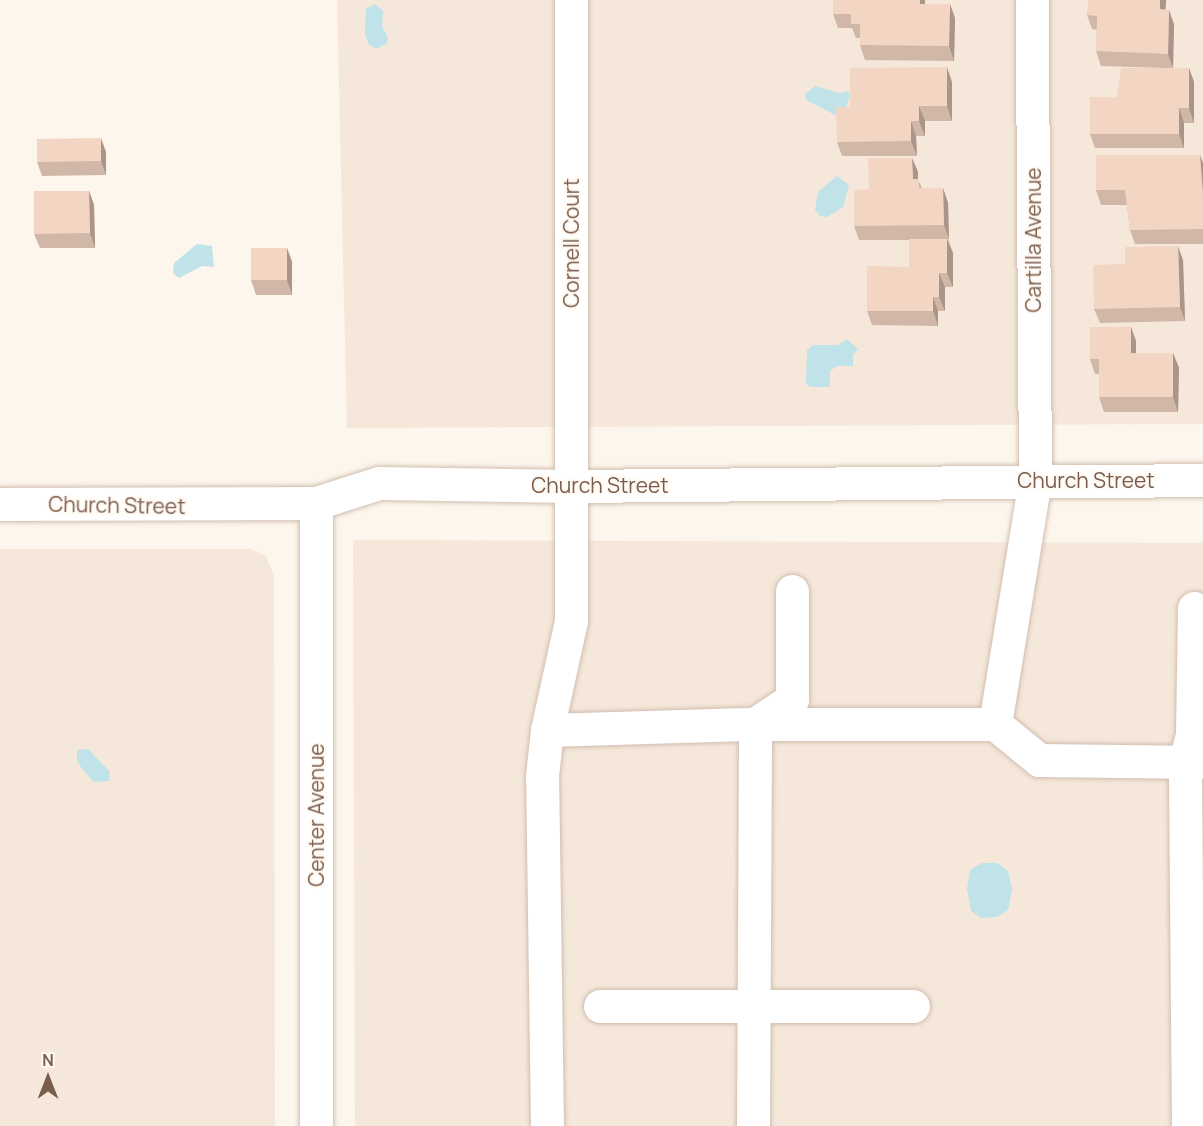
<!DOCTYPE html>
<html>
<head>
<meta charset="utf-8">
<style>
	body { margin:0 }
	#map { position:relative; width:1203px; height:1126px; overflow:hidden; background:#fdf6ec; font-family:Manrope,sans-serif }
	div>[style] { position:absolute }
	.residential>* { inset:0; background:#f5e8da }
	.water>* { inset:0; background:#bfe3e8 }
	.roads { filter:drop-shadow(0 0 2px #d1beb0) drop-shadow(0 0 2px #d1beb0) }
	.minor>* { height:33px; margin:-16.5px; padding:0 16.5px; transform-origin:16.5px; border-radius:16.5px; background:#fff }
	.wall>* { inset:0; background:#d1b7a8 }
	.shaded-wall>* { inset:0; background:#aa9588 }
	.building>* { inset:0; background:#f3d5c3 }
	span { translate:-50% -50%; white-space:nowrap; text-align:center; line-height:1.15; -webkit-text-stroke:4.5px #fffaf3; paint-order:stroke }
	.street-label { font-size:21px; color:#7a5c4d }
	.north { position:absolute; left:18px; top:1048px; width:60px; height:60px; -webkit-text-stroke:4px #fffaf3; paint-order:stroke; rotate:0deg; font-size:16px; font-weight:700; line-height:24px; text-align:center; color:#7a5c4d }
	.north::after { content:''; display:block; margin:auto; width:21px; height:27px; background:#7a5c4d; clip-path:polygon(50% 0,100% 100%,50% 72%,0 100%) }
</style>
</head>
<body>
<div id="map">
	<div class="residential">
		<i style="clip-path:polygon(337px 0,1203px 0,1203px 424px,347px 428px)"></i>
		<i style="clip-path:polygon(353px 540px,1203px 543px,1203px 1126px,355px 1126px)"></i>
		<i style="clip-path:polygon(0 549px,251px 549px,266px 556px,274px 576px,275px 1126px,0 1126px)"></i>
	</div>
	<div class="water">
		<i style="clip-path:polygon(375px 4px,383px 11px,382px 26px,388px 37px,387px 43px,377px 49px,369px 45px,365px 34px,366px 9px)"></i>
		<i style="clip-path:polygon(815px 86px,840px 93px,848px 91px,850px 96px,844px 113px,835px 115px,806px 100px,805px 94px)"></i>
		<i style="clip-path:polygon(837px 176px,849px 185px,843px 207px,827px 217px,820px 216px,815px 210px,818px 192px)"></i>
		<i style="clip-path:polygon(197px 244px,212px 246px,214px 267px,202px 266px,179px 278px,173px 273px,174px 263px)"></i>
		<i style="clip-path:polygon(847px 339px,858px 349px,853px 355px,853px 366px,837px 366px,830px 371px,830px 387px,810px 387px,806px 383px,807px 350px,813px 345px,838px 345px)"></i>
		<i style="clip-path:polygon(88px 749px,110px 772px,109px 781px,94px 782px,82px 769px,77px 760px,77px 750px)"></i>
		<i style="clip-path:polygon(982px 863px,997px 863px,1008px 871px,1012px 889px,1008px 910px,997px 917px,981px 918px,971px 911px,967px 889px,970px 870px)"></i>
	</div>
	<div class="roads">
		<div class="minor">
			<i style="left:316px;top:503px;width:623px;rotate:90deg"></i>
			<i style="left:0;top:504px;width:316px;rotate:-0.2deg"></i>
			<i style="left:316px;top:503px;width:66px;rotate:-17.6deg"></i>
			<i style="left:379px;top:483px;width:192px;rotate:0.9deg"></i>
			<i style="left:571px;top:486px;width:632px;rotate:-0.54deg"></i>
			<i style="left:995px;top:724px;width:247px;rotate:-80.7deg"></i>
			<i style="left:1035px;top:480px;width:480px;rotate:-90.4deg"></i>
			<i style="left:547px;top:730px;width:208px;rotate:-1.7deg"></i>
			<i style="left:755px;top:724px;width:240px"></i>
			<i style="left:995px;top:724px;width:57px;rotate:39.3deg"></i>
			<i style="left:1039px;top:760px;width:164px;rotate:0.7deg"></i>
			<i style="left:600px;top:1006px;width:313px"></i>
			<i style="left:547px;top:1126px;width:350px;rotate:-90.8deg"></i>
			<i style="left:542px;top:776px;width:46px;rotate:-83.8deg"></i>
			<i style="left:547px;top:730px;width:112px;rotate:-77.6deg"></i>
			<i style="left:571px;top:621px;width:621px;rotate:-90deg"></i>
			<i style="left:753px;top:1126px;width:402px;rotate:-89.7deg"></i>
			<i style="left:755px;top:724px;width:45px;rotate:-34deg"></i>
			<i style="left:792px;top:699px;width:108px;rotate:-90deg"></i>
			<i style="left:1188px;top:1126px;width:365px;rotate:-90.5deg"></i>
			<i style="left:1185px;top:761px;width:28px;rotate:-75deg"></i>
			<i style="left:1192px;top:734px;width:126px;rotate:-89.1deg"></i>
		</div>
	</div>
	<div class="wall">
		<i style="clip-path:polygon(925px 0,925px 4px,955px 18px,954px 61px,865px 60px,860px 45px,860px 38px,856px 38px,852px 28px,838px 28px,833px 14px)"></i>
		<i style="clip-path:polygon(1166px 0,1165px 9px,1174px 24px,1173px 68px,1189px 68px,1194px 82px,1194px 123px,1184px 123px,1184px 148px,1095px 148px,1090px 134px,1117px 97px,1166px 68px,1101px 66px,1096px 51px,1097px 30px,1092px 29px,1087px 15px)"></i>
		<i style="clip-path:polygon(952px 82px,952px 121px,925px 121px,925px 136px,916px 136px,917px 156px,842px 156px,837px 142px,850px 107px)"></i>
		<i style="clip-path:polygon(106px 152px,106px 175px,42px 176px,37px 162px)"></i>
		<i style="clip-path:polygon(1200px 155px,1203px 163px,1203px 244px,1135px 244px,1130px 230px,1127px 205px,1101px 205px,1096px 190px)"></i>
		<i style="clip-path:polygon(912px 158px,918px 172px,918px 179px,922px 188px,943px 188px,948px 203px,949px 239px,948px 239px,953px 253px,953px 287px,945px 287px,945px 311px,938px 311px,938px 326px,872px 325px,867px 311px,909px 267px,909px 240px,859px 240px,854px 226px,869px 189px)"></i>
		<i style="clip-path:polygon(89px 191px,94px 205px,95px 248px,40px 248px,34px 234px)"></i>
		<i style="clip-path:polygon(287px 248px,292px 262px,292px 295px,256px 295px,251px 280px)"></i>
		<i style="clip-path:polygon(1183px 260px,1185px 321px,1100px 323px,1094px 309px,1125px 264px)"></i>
		<i style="clip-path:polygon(1131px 327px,1136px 341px,1136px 353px,1173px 353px,1179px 368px,1178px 412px,1104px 412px,1099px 397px,1099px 374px,1095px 374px,1090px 359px)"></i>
	</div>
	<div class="shaded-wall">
		<i style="clip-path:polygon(920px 0,925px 0,925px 18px,920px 4px)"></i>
		<i style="clip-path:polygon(1160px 0,1166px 0,1165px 23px,1160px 9px)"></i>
		<i style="clip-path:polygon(950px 4px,955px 18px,954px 61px,949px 46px)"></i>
		<i style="clip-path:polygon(1169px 10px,1174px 24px,1173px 68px,1168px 54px)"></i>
		<i style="clip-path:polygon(947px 67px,952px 82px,952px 121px,947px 106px)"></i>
		<i style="clip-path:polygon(1189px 68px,1194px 82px,1194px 123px,1189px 108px)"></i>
		<i style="clip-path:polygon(919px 106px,925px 121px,925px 136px,919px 121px)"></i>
		<i style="clip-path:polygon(1179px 108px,1184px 123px,1184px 148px,1179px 134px)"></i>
		<i style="clip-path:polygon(911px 121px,916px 136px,917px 156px,911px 141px)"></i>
		<i style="clip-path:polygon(101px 138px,106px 152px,106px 175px,101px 161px)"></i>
		<i style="clip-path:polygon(1200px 155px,1203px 163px,1203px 194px)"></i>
		<i style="clip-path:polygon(912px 158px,918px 172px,918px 193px,913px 179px)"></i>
		<i style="clip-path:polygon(943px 188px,948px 203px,949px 239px,944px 225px)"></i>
		<i style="clip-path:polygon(89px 191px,94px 205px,95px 248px,90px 233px)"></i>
		<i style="clip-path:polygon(947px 239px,953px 253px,953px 287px,947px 273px)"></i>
		<i style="clip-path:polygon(1178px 246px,1183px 260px,1185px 321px,1180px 307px)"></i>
		<i style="clip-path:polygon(287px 248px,292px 262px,292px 295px,287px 280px)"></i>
		<i style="clip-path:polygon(939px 273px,945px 287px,945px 311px,939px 297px)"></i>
		<i style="clip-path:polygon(933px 297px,938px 311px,938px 326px,933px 311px)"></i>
		<i style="clip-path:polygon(1131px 327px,1136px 341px,1136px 368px,1131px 353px)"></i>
		<i style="clip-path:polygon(1173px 353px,1179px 368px,1178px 412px,1173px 397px)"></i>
	</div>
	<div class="building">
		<i style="clip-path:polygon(833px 0,920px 0,920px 4px,950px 4px,949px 46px,860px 45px,860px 24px,851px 24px,851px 14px,833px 14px)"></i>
		<i style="clip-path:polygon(1088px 0,1160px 0,1160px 9px,1169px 10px,1168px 54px,1096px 51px,1097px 16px,1087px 15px)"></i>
		<i style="clip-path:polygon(947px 67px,947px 106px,919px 106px,919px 121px,911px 121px,911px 141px,837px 142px,836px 107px,850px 107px,850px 68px)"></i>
		<i style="clip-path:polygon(1121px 68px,1189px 68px,1189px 108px,1179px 108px,1179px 134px,1090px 134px,1090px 97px,1117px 97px)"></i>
		<i style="clip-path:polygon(101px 138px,101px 161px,37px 162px,37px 139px)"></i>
		<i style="clip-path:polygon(1096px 155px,1200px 155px,1203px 194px,1203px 229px,1130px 230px,1125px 190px,1096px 190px)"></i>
		<i style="clip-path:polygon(868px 158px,912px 158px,913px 179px,919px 179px,919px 188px,943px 188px,944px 225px,854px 226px,854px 190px,869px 189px)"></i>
		<i style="clip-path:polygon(34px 191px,89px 191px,90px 233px,34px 234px)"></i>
		<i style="clip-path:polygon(909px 239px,947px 239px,947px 273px,939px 273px,939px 297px,933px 297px,933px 311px,867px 311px,867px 266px,909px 267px)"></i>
		<i style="clip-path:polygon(1178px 246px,1180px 307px,1094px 309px,1093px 265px,1125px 264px,1125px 247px)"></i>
		<i style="clip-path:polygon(251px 248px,287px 248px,287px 280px,251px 280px)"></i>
		<i style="clip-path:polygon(1090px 327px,1131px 327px,1131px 353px,1173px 353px,1173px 397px,1099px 397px,1099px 359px,1090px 359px)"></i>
	</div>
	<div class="street-label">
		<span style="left:1033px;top:240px;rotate:-90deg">Cartilla Avenue</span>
		<span style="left:571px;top:243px;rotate:-90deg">Cornell Court</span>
		<span style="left:1086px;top:480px">Church Street</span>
		<span style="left:600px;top:485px">Church Street</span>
		<span style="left:117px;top:505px;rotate:1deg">Church Street</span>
		<span style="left:316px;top:815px;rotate:-90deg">Center Avenue</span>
	</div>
	<div class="north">N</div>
</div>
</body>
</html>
